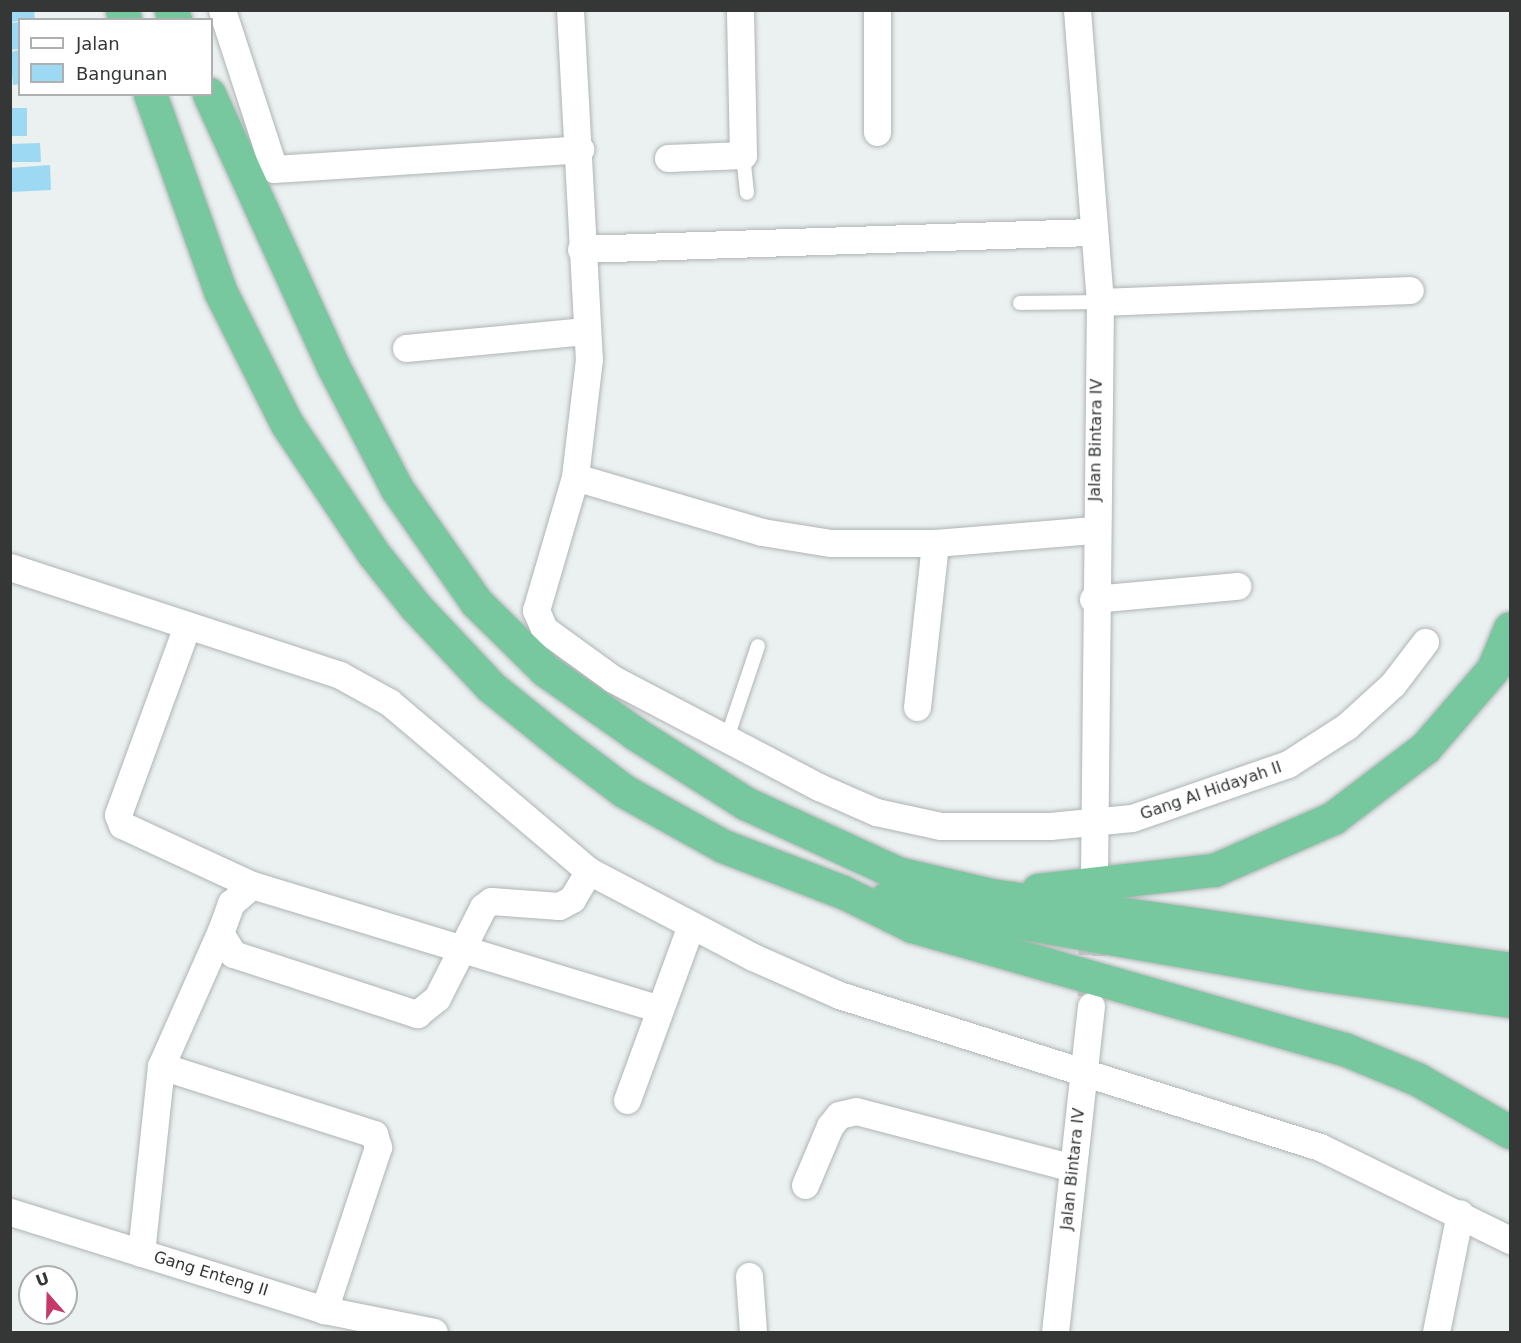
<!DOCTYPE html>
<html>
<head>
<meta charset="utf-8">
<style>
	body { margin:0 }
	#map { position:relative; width:1521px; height:1343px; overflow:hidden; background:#ebf0f0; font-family:"DejaVu Sans",sans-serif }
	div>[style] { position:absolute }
	.building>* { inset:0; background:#9ed9f4 }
	.street-tunnel>* { height:27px; margin-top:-13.5px; transform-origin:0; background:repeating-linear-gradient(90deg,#c7cbcb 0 27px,transparent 0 41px) }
	.roads { filter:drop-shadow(0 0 2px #afb4b4) drop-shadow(0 0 2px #afb4b4) }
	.lane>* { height:14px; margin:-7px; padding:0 7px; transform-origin:7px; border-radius:7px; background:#fff }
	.street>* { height:27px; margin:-13.5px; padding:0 13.5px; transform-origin:13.5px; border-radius:13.5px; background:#fff }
	.highway>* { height:33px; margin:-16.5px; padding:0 16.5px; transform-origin:16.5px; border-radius:16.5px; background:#78c89f }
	span { translate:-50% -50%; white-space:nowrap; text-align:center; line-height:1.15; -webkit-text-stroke:5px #fff; paint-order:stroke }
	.street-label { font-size:16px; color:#353737 }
	.frame { position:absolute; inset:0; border:12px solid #353737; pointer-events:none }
	.legend { position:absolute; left:18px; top:18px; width:195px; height:78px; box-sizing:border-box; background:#fff; border:2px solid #aeafaf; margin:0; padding:8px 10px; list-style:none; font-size:18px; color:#353737 }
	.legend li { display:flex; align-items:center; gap:12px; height:30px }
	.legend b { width:30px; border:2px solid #aeafaf }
	.north { position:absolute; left:18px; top:1265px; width:60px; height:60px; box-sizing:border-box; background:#fff; border:2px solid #aeafaf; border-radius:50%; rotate:340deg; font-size:16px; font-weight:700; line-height:24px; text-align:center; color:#353737 }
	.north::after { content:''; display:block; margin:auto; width:21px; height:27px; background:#c53867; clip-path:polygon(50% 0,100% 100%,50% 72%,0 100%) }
</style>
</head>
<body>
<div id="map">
	<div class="building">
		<i style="clip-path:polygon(10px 10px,34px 10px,35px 19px,10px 22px)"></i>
		<i style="clip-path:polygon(20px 22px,20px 49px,10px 50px,10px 23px)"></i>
		<i style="clip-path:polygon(20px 50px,20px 84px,13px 85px,10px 52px)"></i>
		<i style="clip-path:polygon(10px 108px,27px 108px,27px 136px,10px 136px)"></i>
		<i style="clip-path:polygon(40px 143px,41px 162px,10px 162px,10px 144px)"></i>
		<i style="clip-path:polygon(50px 165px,51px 190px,10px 192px,10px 168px)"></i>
	</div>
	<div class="street-tunnel">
		<i style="left:1091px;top:996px;width:82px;rotate:-88.6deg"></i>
	</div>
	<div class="roads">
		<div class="lane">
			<i style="left:743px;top:155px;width:38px;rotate:84deg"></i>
			<i style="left:1020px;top:303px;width:80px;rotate:-0.7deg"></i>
			<i style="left:727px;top:738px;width:97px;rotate:-71.4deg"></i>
		</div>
		<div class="street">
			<i style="left:222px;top:10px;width:167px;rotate:71.9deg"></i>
			<i style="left:274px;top:169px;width:307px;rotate:-3.7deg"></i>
			<i style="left:570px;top:10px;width:350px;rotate:86.9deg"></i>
			<i style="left:589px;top:359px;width:119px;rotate:96.8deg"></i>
			<i style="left:575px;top:477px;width:139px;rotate:106.3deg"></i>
			<i style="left:536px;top:610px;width:21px;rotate:67deg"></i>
			<i style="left:544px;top:629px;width:85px;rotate:35.9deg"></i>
			<i style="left:613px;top:679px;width:233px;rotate:27.7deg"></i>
			<i style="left:819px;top:787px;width:62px;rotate:23.7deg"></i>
			<i style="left:876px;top:812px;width:66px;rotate:12.2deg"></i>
			<i style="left:941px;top:826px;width:109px"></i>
			<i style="left:1050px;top:826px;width:82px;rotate:-5.6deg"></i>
			<i style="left:1132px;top:818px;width:165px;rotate:-19.1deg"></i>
			<i style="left:1288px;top:764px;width:70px;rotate:-32.8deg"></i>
			<i style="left:1347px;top:726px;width:62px;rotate:-42.4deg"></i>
			<i style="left:1393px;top:684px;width:53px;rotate:-52.7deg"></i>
			<i style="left:877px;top:10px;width:122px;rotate:90deg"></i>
			<i style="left:1077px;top:10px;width:293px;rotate:85.5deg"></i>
			<i style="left:1100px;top:302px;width:569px;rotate:90.6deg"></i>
			<i style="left:668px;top:158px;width:75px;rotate:-2.3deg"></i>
			<i style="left:743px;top:155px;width:145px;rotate:-91.2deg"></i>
			<i style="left:581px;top:249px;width:510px;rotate:-1.91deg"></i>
			<i style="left:1100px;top:302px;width:310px;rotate:-2.2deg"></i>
			<i style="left:406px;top:348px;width:180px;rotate:-5.4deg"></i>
			<i style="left:575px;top:477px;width:195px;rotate:16.4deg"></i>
			<i style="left:762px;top:532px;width:70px;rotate:9.1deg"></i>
			<i style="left:831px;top:543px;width:104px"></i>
			<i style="left:935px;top:543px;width:160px;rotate:-4.7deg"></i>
			<i style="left:10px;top:567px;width:347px;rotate:18.1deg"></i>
			<i style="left:340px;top:675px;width:56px;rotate:28.9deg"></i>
			<i style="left:389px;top:702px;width:262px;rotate:40.2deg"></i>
			<i style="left:589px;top:871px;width:185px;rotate:27.7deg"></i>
			<i style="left:753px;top:957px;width:94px;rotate:23.8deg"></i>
			<i style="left:839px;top:995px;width:504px;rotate:17.54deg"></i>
			<i style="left:1320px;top:1147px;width:212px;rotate:26.1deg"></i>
			<i style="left:1093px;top:599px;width:145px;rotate:-5.2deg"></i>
			<i style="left:187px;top:626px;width:201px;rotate:110.1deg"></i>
			<i style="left:118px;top:815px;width:11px;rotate:68deg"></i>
			<i style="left:122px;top:825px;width:143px;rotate:24.8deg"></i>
			<i style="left:252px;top:885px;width:425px;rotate:16.9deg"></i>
			<i style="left:917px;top:707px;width:165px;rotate:-83.7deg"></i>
			<i style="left:252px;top:885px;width:28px;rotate:139deg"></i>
			<i style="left:231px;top:903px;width:32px;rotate:110deg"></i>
			<i style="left:220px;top:933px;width:25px;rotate:58deg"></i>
			<i style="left:233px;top:954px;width:194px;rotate:18.1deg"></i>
			<i style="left:417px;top:1014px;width:26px;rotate:-39deg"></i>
			<i style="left:437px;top:998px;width:102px;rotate:-63.2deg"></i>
			<i style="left:483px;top:907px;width:10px;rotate:-37deg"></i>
			<i style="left:491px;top:901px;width:68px;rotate:4.2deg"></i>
			<i style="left:559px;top:906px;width:15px;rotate:-28deg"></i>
			<i style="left:572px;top:899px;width:33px;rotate:-59deg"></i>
			<i style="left:161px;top:1066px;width:224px;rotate:17.7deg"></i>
			<i style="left:374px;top:1134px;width:14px;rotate:73deg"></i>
			<i style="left:378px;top:1147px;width:172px;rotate:108.3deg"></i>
			<i style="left:627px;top:1100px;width:183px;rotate:-69.9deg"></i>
			<i style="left:805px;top:1185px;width:64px;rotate:-67deg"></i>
			<i style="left:830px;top:1126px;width:14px;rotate:-51deg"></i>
			<i style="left:839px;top:1115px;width:17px;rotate:-13deg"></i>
			<i style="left:856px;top:1111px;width:224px;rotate:14.7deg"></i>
			<i style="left:10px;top:1212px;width:329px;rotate:17.3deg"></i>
			<i style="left:324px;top:1310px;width:112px;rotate:11.3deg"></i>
			<i style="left:141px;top:1253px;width:188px;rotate:-83.9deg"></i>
			<i style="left:161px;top:1066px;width:145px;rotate:-66.1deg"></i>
			<i style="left:749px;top:1276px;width:56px;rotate:85.9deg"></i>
			<i style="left:1055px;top:1332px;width:328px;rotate:-83.7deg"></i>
			<i style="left:1436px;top:1332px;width:121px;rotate:-78.6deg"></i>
		</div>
		<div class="highway">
			<i style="left:122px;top:10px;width:10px;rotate:73deg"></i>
			<i style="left:171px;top:10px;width:11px;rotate:68deg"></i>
			<i style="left:150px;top:94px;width:209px;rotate:70.4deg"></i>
			<i style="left:220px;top:291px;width:149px;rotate:63.3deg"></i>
			<i style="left:287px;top:424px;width:155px;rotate:56.3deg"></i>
			<i style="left:373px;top:553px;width:68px;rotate:51.6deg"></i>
			<i style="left:415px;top:606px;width:111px;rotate:46.8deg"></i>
			<i style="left:491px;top:687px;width:97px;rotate:38.8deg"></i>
			<i style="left:567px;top:748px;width:71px;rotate:37deg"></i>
			<i style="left:624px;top:791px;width:113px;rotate:29.1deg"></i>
			<i style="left:723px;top:846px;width:129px;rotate:21deg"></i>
			<i style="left:843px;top:892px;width:77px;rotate:26.2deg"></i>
			<i style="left:912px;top:926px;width:449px;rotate:15.9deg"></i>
			<i style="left:1344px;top:1049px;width:79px;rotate:22.3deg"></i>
			<i style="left:1417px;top:1079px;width:107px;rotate:29.7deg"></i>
			<i style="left:209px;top:94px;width:301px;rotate:65.5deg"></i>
			<i style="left:334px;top:368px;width:136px;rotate:62.5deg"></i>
			<i style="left:397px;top:489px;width:138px;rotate:55deg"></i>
			<i style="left:476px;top:602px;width:97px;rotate:44.6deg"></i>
			<i style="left:545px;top:670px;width:111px;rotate:35.1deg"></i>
			<i style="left:636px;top:734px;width:129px;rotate:32.3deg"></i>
			<i style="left:745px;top:803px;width:167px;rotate:24.7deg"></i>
			<i style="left:897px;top:873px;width:97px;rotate:13.2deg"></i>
			<i style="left:991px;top:895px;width:524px;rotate:8.11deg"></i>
			<i style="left:1038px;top:890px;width:177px;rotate:-6.5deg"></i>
			<i style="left:1214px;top:870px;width:130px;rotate:-23.6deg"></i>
			<i style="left:1333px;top:818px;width:116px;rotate:-37.3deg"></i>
			<i style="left:1425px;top:748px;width:104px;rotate:-49.3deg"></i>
			<i style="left:1493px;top:669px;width:44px;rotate:-67.5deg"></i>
			<i style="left:886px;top:899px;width:429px;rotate:9.9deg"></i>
			<i style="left:1309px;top:973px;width:203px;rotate:7.9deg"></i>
		</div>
	</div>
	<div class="street-label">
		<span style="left:1096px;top:440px;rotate:-89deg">Jalan Bintara IV</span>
		<span style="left:1211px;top:791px;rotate:-19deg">Gang Al Hidayah II</span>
		<span style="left:1073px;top:1169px;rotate:-84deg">Jalan Bintara IV</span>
		<span style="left:211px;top:1274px;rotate:17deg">Gang Enteng II</span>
	</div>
	<div class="frame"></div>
	<ul class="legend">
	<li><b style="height:8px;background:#fff"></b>Jalan</li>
	<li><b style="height:16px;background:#9ed9f4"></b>Bangunan</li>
	</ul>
	<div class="north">U</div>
</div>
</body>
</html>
